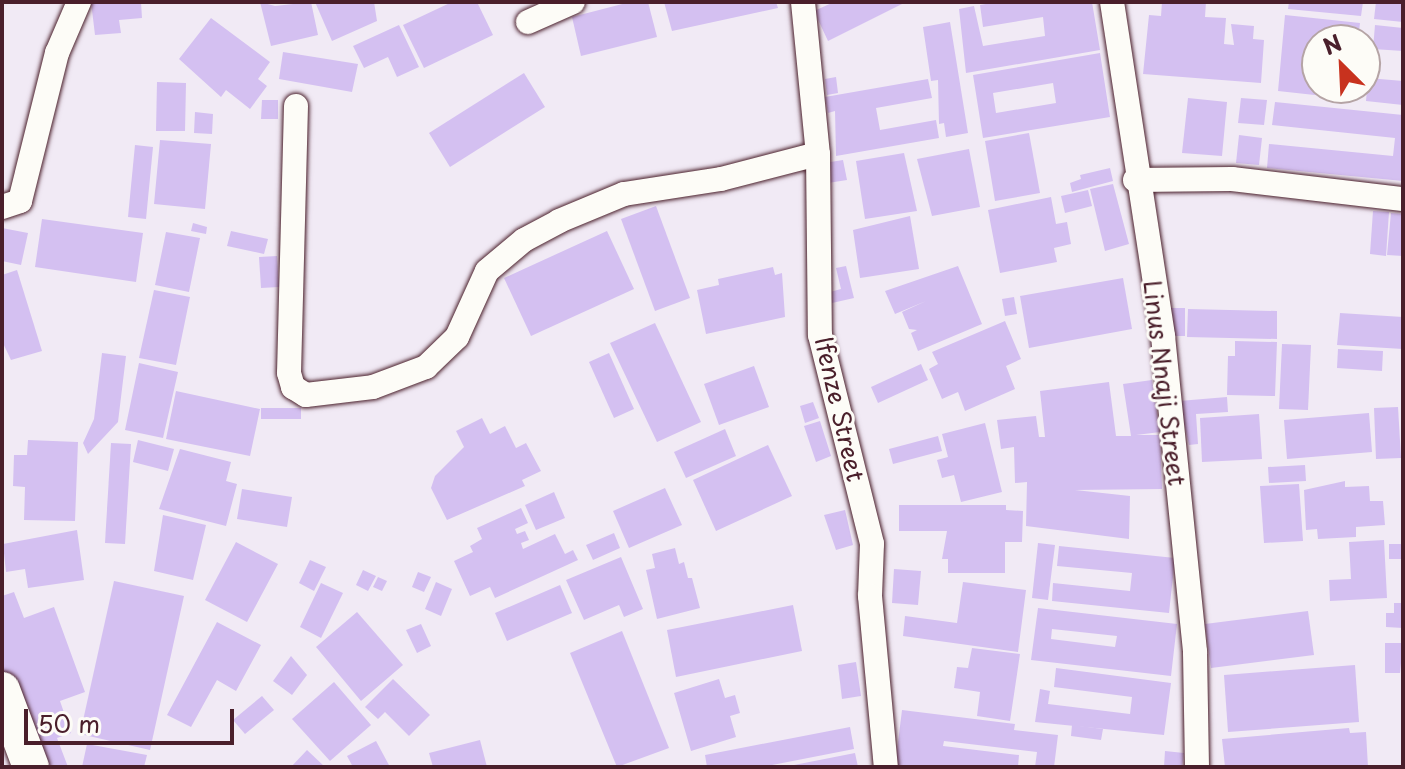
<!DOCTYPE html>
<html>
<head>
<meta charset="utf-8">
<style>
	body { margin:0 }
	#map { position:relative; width:1405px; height:769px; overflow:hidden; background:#f1eaf5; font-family:"Playpen Sans",sans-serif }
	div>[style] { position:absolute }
	.building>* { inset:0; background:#d4c0f1 }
	.roads { filter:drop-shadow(0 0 2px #4a1f2b) drop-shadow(0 0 2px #4a1f2b) }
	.street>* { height:24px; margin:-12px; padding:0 12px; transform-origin:12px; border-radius:12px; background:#fdfcf7 }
	.primary>* { height:36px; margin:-18px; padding:0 18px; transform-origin:18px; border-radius:18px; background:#fdfcf7 }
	span { translate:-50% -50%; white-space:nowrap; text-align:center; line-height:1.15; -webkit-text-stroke:6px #fdfcf7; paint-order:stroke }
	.street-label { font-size:24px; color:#4a1f2b }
	.frame { position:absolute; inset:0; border:4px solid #4a1f2b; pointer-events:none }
	.north { position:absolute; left:1301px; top:24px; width:80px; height:80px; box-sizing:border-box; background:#fdfcf7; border:2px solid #b5a4a5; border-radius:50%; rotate:336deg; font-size:22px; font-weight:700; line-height:32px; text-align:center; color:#4a1f2b }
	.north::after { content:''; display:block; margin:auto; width:28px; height:36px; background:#c8321e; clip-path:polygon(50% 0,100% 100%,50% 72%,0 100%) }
	.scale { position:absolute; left:24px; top:709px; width:210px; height:36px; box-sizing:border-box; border:4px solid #4a1f2b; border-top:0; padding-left:10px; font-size:24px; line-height:28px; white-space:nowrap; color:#4a1f2b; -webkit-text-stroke:6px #fdfcf7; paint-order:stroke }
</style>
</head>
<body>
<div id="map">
	<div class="building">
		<i style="clip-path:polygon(91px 2px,141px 2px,142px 18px,119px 20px,121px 33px,95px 35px)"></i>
		<i style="clip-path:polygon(260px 2px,275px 6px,311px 2px,318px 35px,271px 46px)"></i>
		<i style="clip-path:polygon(315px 2px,374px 2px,377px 21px,332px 41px)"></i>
		<i style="clip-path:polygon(452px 2px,477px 2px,493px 35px,424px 68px,403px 25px)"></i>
		<i style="clip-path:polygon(630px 2px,648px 2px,657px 37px,581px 56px,572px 17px)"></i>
		<i style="clip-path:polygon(664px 2px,776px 2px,778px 8px,672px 31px)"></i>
		<i style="clip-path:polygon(834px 2px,906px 2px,828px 41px,814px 11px)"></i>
		<i style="clip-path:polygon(997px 2px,1092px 2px,1100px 50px,966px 73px,959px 9px,974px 6px,983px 46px,1045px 36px,1043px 17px,983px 27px,980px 5px)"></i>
		<i style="clip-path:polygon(1162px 2px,1206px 2px,1205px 17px,1226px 18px,1224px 44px,1234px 45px,1231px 24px,1254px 26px,1253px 39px,1264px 40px,1261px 83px,1143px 74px,1149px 15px,1161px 16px)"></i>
		<i style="clip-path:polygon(1289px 2px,1363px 2px,1361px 16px,1288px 9px)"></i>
		<i style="clip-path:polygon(1376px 2px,1403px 2px,1403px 22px,1374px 19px)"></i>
		<i style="clip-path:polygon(1285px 15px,1360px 23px,1358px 40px,1317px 40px,1317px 88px,1352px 88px,1351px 99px,1278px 91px)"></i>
		<i style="clip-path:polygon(211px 18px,270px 62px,258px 79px,267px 86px,250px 109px,226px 90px,221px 97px,179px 59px)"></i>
		<i style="clip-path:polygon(950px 22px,968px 133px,946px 137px,944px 123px,939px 124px,938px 80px,931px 81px,923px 27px)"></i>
		<i style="clip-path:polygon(399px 25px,419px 67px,397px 77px,388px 57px,364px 68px,353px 46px)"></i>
		<i style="clip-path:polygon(1375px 25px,1403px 28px,1403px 51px,1373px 49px)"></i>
		<i style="clip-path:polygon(283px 52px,358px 64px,352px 92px,279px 79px)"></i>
		<i style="clip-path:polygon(evenodd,1100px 53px,1110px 117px,983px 138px,973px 75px,1100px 53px,1053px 83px,1056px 103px,996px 113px,993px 93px,1053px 83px)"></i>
		<i style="clip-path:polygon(524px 73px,545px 107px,450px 167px,429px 133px)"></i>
		<i style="clip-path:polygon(836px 77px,838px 93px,827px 95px,825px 79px)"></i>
		<i style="clip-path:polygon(1368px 78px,1403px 81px,1403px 105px,1366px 101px)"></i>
		<i style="clip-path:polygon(928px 79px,932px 98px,876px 108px,880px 130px,936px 120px,939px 138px,836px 156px,835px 111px,828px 113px,825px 97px)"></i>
		<i style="clip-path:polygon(157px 82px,186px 83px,185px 131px,156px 131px)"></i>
		<i style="clip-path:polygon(1188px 98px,1227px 102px,1222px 156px,1182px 153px)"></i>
		<i style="clip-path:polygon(1241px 98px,1267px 100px,1264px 125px,1238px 123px)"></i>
		<i style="clip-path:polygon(262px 100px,278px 100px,278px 119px,261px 119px)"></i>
		<i style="clip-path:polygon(1275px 102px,1403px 115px,1403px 181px,1267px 168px,1269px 144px,1393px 156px,1395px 138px,1272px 125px)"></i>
		<i style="clip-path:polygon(195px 112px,213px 114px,212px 134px,194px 133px)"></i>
		<i style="clip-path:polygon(1029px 133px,1040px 193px,995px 201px,985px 141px)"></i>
		<i style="clip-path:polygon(1239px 135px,1262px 138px,1259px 165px,1236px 163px)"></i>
		<i style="clip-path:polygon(160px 140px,211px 144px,205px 209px,154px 204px)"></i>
		<i style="clip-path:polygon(135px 145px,153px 147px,146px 219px,128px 217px)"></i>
		<i style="clip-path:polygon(969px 149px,980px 207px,932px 216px,917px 159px)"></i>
		<i style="clip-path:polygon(904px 153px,917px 211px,865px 219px,856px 161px)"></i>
		<i style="clip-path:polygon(843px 160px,847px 180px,828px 183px,824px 163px)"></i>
		<i style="clip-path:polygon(1110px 168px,1113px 181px,1072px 192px,1070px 183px,1081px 179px,1080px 175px)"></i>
		<i style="clip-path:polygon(1113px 184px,1129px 244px,1105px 251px,1090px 189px)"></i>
		<i style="clip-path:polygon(1088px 190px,1092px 206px,1065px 213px,1061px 196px)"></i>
		<i style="clip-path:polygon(1051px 197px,1056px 224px,1067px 222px,1071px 244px,1054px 248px,1057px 262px,1000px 273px,988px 210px)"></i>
		<i style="clip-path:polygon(656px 206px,690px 298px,655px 311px,621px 219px)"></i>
		<i style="clip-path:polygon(1373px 211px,1389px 212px,1386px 256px,1370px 254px)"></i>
		<i style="clip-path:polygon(1391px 213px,1403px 214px,1403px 256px,1387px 255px)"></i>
		<i style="clip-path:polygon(910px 216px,919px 269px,860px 278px,853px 230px)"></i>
		<i style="clip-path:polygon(42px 219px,143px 233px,136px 282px,35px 267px)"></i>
		<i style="clip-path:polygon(193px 223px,207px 227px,206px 234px,191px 231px)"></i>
		<i style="clip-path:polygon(2px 228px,28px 233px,21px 265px,2px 261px)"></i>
		<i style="clip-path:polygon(231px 231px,268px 239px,264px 254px,227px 246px)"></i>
		<i style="clip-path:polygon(607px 231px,634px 289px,531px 336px,504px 278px)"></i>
		<i style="clip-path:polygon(166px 232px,200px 238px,189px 292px,155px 285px)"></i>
		<i style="clip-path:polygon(277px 256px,279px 287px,261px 288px,259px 257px)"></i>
		<i style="clip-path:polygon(846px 266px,854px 298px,832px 303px,830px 292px,841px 289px,836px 268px)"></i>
		<i style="clip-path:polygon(958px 266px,982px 324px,918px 351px,911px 333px,917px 330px,909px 329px,902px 312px,926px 301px,895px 314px,885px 291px)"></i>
		<i style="clip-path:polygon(773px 267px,775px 275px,782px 273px,785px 317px,706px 334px,697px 290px,719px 285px,718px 279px)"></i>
		<i style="clip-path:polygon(17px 270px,42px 351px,11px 360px,2px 341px,2px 275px)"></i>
		<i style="clip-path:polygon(1123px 278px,1132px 329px,1029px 348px,1020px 296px)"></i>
		<i style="clip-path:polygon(154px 290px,190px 297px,176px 365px,139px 358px)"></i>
		<i style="clip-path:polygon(1014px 297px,1017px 314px,1005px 316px,1002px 299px)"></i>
		<i style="clip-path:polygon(1169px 308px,1185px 308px,1185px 336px,1168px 336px)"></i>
		<i style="clip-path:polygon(1188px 309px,1277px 311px,1277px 339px,1187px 337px)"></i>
		<i style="clip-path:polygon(1340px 313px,1403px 317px,1403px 349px,1337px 345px)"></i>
		<i style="clip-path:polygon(1005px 321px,1021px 359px,1006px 366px,1015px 389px,965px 411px,958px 392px,942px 399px,929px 369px,938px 364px,932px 352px)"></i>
		<i style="clip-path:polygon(655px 323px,701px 422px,657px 442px,610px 343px)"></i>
		<i style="clip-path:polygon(1235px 341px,1277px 342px,1275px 396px,1227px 395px,1228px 356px,1235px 356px)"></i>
		<i style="clip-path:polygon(1282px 344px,1311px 345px,1308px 410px,1279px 409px)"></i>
		<i style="clip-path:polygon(1338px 349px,1383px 351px,1382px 371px,1337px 368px)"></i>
		<i style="clip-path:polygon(102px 353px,126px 356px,118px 422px,88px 454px,83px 443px,94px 419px)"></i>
		<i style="clip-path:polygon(609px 353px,634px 409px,614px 418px,589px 362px)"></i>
		<i style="clip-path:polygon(139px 363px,178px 372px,163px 438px,125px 430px)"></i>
		<i style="clip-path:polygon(921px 364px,928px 380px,878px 403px,871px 387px)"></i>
		<i style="clip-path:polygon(754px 366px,769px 407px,719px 425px,704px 384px)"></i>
		<i style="clip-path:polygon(1152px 380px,1160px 432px,1136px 435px,1160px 435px,1162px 489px,1075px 490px,1130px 496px,1129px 539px,1026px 526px,1027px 482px,1015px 483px,1014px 447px,1001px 449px,997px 420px,1036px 416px,1039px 437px,1045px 437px,1040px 391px,1109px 382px,1116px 436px,1131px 436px,1123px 384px)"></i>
		<i style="clip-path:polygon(176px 391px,260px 409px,250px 456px,166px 439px)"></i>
		<i style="clip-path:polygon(1227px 397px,1228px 412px,1196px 414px,1198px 444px,1189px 445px,1179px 401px)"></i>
		<i style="clip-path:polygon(813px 402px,819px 418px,805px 423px,800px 406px)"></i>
		<i style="clip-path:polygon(1398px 407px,1401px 458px,1376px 459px,1374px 408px)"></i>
		<i style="clip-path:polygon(261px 408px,301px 408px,301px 419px,261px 419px)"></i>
		<i style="clip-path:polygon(1369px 413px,1372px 452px,1287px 459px,1284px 420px)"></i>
		<i style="clip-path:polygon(1259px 414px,1262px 459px,1202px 462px,1200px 418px)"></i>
		<i style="clip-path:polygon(482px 418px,490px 434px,505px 426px,516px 448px,526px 443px,541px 471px,522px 480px,525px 486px,447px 520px,431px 488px,435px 476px,464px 447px,456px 431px)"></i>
		<i style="clip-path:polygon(820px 421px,831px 456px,816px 462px,804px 426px)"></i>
		<i style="clip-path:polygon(985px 423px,1002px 492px,961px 502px,954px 475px,942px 478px,937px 460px,948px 457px,942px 434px)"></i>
		<i style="clip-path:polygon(725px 429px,736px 456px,686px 478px,674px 452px)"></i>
		<i style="clip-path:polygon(938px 436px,942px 451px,893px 464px,889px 449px)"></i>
		<i style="clip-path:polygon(28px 440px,78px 442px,75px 521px,24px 520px,25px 487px,13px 486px,14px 455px,27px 455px)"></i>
		<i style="clip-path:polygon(138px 440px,174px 449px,168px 471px,133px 462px)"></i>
		<i style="clip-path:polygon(111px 443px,131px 444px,125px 544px,105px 543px)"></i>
		<i style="clip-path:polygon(768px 445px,792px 496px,716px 531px,693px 480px)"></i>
		<i style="clip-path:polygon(180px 449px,231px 462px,226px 481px,237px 484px,226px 526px,159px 509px)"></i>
		<i style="clip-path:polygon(1305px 465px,1306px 481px,1269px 483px,1268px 467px)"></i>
		<i style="clip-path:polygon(1345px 481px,1345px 487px,1369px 486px,1370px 501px,1383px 501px,1385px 525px,1356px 527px,1356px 537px,1318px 539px,1317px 529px,1306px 530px,1304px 490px)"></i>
		<i style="clip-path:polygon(1299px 484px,1303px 541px,1264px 543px,1260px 486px)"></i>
		<i style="clip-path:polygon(665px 488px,682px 525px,629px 548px,613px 511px)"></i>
		<i style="clip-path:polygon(242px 489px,292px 497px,287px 527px,237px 519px)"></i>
		<i style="clip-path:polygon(554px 492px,565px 518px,536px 530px,525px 505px)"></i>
		<i style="clip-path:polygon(899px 505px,1006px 505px,1006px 510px,1023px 511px,1022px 542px,1005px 542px,1005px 573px,948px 573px,948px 559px,942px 559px,947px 531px,899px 531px)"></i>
		<i style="clip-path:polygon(521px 508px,528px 523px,515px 529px,517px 534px,525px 531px,529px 540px,521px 543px,523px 549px,555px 534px,565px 554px,573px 550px,578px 560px,495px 598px,490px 587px,470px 596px,454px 561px,473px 552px,470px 546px,482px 539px,477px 528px)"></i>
		<i style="clip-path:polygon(845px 510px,853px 545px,836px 550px,824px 515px)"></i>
		<i style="clip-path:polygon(163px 515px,206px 525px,193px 580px,154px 571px)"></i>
		<i style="clip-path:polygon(77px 530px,84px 580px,28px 588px,25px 569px,6px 572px,3px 544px)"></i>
		<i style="clip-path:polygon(614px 533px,620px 548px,593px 560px,586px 545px)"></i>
		<i style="clip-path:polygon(1384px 540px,1387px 598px,1330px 601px,1329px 580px,1351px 579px,1349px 542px)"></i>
		<i style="clip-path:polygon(236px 542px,278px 564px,247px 622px,205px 600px)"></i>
		<i style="clip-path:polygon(1038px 543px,1055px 545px,1048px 600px,1032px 598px)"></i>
		<i style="clip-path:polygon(1389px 544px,1403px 544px,1403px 559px,1389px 559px)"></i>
		<i style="clip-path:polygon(1059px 546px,1175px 558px,1169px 613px,1052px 601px,1053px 583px,1130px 591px,1132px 573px,1057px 566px)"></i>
		<i style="clip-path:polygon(675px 548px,679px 564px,684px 562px,688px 578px,692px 578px,700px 608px,657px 619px,646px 570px,655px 568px,652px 554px)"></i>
		<i style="clip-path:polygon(621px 557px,643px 609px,624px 617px,619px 605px,584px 620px,566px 580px)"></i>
		<i style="clip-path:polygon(310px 560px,326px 567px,314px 591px,299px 583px)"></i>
		<i style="clip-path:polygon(894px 569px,921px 571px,918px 605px,892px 603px)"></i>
		<i style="clip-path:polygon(363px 570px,376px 576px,368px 591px,356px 585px)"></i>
		<i style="clip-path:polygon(418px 572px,431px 577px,424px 592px,412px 587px)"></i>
		<i style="clip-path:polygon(378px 577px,387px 581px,382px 591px,373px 587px)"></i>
		<i style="clip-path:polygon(114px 581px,184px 596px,150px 750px,80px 734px)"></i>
		<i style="clip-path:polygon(436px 582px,452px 589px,441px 616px,425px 609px)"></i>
		<i style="clip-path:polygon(963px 582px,1026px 590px,1018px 652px,903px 636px,905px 616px,957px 623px)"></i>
		<i style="clip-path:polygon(321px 583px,343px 593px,321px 638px,300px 627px)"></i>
		<i style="clip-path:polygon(560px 585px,572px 613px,507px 641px,495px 613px)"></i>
		<i style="clip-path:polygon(14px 592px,24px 618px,54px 607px,85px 692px,60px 701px,71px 733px,57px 738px,68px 767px,37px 767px,2px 671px,2px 596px)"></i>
		<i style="clip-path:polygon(1394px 603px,1403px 603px,1403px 628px,1386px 627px,1386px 613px,1394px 613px)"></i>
		<i style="clip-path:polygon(793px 605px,802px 651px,676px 677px,667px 630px)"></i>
		<i style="clip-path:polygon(evenodd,1038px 608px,1177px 624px,1171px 676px,1031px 660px,1038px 608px,1052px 629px,1117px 636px,1115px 647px,1051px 639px,1052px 629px)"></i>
		<i style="clip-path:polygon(1308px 611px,1314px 655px,1211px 668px,1205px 624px)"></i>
		<i style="clip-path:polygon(357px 612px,403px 665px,361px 701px,316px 647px)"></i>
		<i style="clip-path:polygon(217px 622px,261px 645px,236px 691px,217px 680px,191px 727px,167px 715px)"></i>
		<i style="clip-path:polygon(421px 624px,431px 646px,417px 653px,406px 630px)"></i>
		<i style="clip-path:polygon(622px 631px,669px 748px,617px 767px,570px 653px)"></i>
		<i style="clip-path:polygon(1385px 643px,1403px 643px,1400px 673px,1385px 673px)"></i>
		<i style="clip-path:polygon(972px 648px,1020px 654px,1010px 721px,977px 716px,980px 692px,954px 688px,957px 667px,968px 668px)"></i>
		<i style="clip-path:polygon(291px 656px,307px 675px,292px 695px,273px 681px)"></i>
		<i style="clip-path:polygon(856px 662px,861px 696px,842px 699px,838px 665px)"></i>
		<i style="clip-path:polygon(1355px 665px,1359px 722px,1228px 732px,1224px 675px)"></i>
		<i style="clip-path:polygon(1056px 668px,1171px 683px,1164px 735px,1035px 722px,1040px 689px,1050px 691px,1048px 704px,1130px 714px,1132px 697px,1054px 687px)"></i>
		<i style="clip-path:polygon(393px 679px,430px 715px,409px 736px,385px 712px,378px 719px,365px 707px)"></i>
		<i style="clip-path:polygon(719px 679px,725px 698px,735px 695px,740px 713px,730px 716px,736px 737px,691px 751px,674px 693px)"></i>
		<i style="clip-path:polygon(334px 682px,371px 725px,330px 761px,292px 719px)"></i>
		<i style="clip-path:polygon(262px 696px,274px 710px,245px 734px,233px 720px)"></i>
		<i style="clip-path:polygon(902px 710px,1015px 724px,1014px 730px,1058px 735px,1054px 767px,1035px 767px,1037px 752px,944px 741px,943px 746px,1019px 755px,1018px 767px,895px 767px)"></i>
		<i style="clip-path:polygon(1072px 725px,1103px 729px,1101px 740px,1071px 736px)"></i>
		<i style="clip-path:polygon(850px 727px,854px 749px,762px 767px,707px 767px,705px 755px)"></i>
		<i style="clip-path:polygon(1349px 728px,1350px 733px,1366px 732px,1368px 767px,1225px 767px,1222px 739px)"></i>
		<i style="clip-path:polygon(480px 740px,487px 767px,433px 767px,429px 753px)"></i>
		<i style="clip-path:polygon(376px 741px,390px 767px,353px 767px,347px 756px)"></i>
		<i style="clip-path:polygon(87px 744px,147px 755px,144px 767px,82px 767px)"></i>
		<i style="clip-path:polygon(307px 750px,325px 767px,291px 767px)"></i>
		<i style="clip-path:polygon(1165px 751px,1184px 753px,1182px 767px,1164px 767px)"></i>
		<i style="clip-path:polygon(855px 753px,858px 767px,789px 767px,789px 766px)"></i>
	</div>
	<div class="roads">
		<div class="street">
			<i style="left:803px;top:2px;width:153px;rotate:84.4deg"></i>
			<i style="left:818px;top:154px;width:181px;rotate:89.4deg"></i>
			<i style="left:820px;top:335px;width:215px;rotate:76deg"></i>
			<i style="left:872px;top:544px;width:52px;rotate:92.2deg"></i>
			<i style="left:870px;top:596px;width:172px;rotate:84.7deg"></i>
			<i style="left:1112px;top:2px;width:338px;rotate:81.3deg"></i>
			<i style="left:1163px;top:336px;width:318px;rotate:84.2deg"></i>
			<i style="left:1195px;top:652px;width:115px;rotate:89deg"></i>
			<i style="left:528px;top:22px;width:49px;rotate:-24deg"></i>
			<i style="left:296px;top:106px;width:267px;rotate:91.5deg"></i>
			<i style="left:289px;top:373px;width:15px;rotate:74deg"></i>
			<i style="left:293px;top:387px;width:15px;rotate:32deg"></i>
			<i style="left:306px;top:395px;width:67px;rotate:-6.8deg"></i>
			<i style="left:373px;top:387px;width:57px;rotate:-20.7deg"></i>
			<i style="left:426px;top:367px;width:43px;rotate:-44.1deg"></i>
			<i style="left:457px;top:337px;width:72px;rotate:-65.6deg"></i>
			<i style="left:487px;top:271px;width:48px;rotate:-40deg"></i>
			<i style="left:524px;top:240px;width:40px;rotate:-28deg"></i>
			<i style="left:559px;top:221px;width:70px;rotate:-22.6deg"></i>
			<i style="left:624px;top:194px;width:98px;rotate:-8.8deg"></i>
			<i style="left:721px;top:179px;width:100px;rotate:-14.5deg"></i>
			<i style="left:1135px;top:180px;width:97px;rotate:-0.6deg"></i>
			<i style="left:1232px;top:179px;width:172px;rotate:6.7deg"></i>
			<i style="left:2px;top:207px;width:19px;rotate:-18deg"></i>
			<i style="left:20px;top:201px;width:153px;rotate:-76deg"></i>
			<i style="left:57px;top:53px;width:56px;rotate:-66.7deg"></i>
		</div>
		<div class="primary">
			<i style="left:2px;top:690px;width:82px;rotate:69.4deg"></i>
		</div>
	</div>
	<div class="street-label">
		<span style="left:1165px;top:383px;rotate:83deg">Linus Nnaji Street</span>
		<span style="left:840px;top:409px;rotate:77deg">Ifenze Street</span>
	</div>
	<div class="frame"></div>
	<div class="north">N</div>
	<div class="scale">50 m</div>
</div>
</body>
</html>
